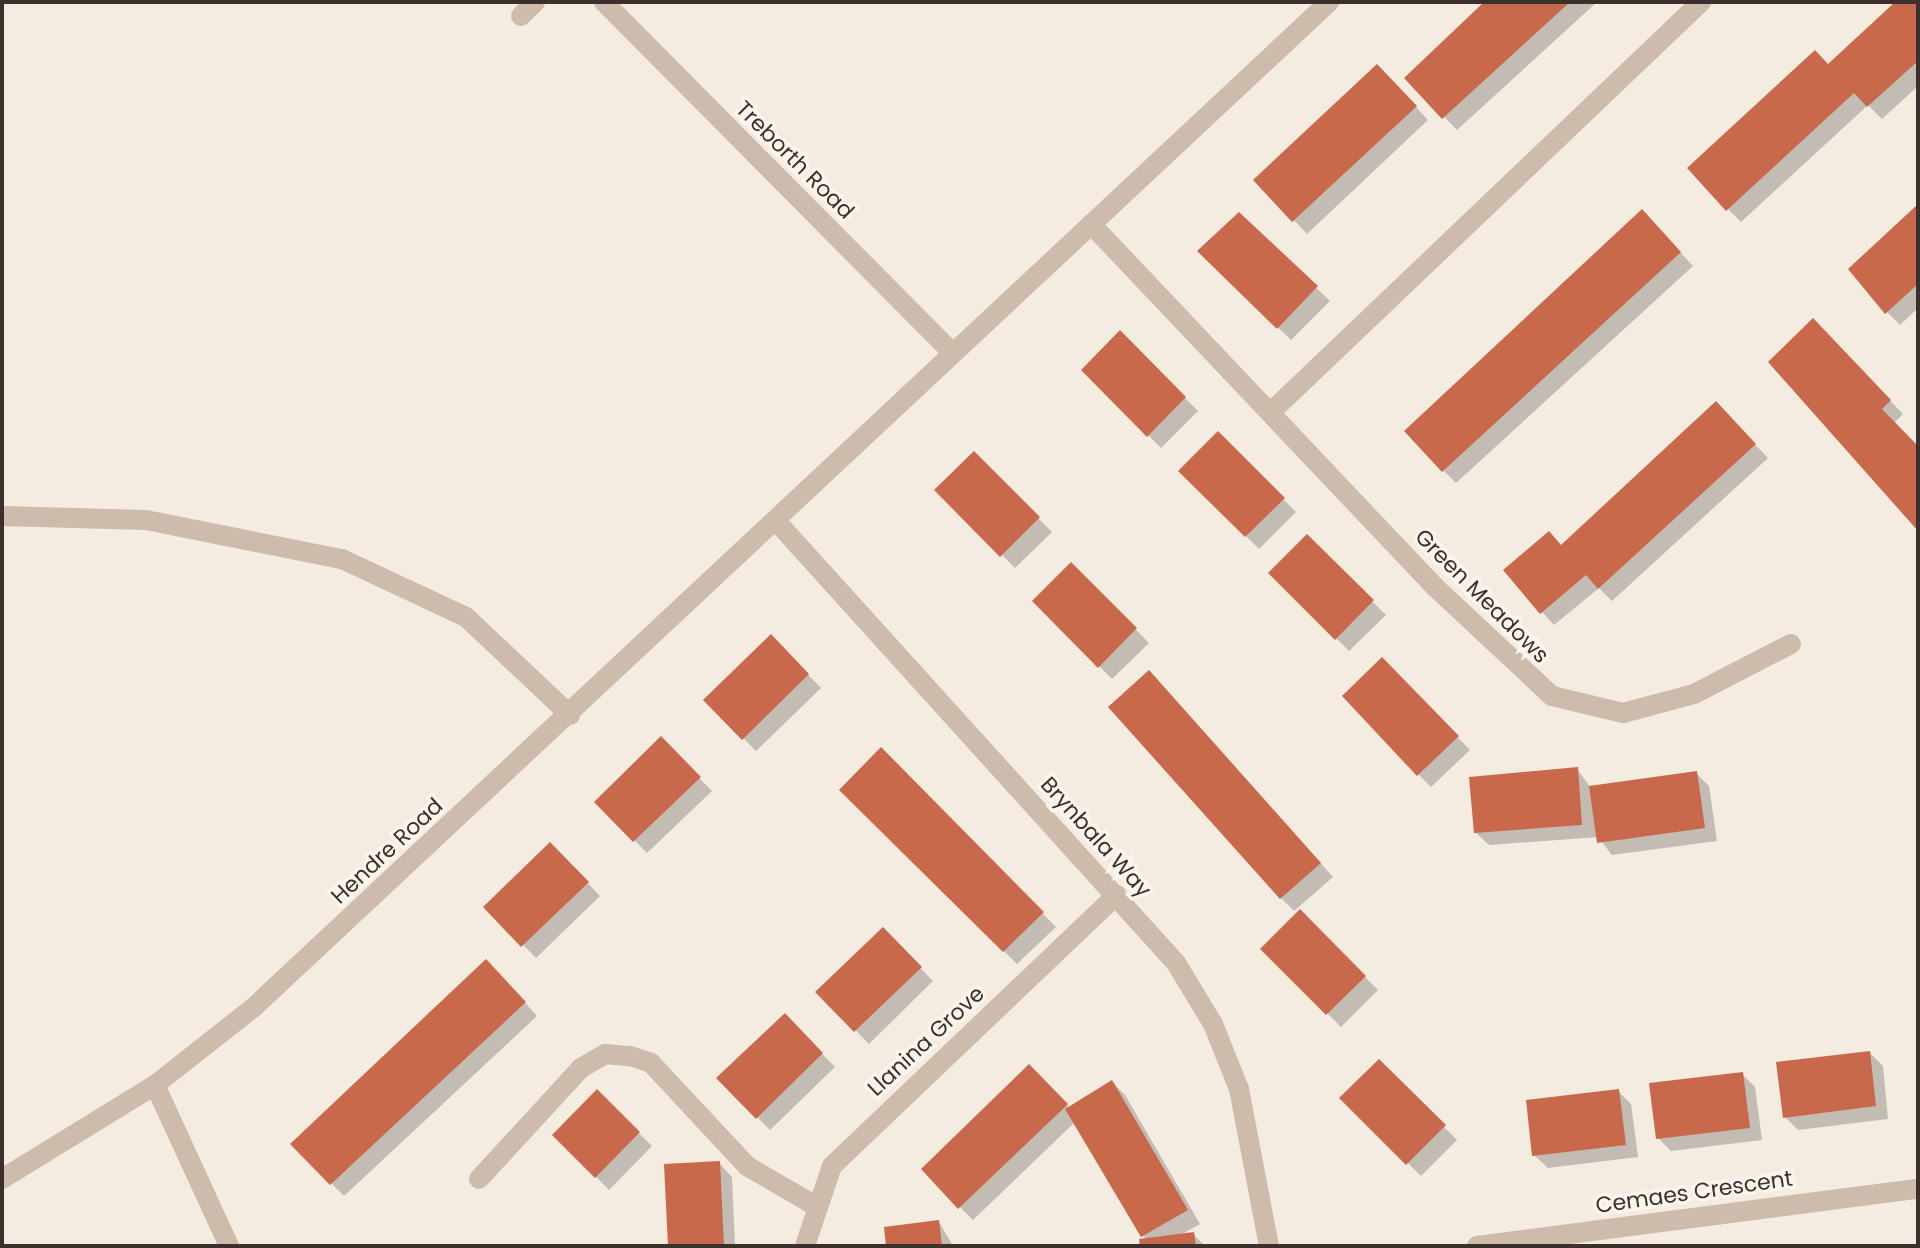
<!DOCTYPE html>
<html>
<head>
<meta charset="utf-8">
<style>
	body { margin:0 }
	#map { position:relative; width:1920px; height:1248px; overflow:hidden; background:#f4ebe1; font-family:Poppins,sans-serif }
	div>[style] { position:absolute }
	.shadow>* { inset:0; background:#0003 }
	.building>* { inset:0; background:#c8694b }
	.street>* { height:20px; margin:-10px; padding:0 10px; transform-origin:10px; border-radius:10px; background:#cdbbac }
	span { translate:-50% -50%; white-space:nowrap; text-align:center; line-height:1.15; -webkit-text-stroke:7px #fbf5ee; paint-order:stroke }
	.street-label { font-size:22px; color:#3b302b }
	.frame { position:absolute; inset:0; border:4px solid #3b302b; pointer-events:none }
</style>
</head>
<body>
<div id="map">
	<div class="shadow">
		<i style="clip-path:polygon(1489px 2px,1597px 2px,1457px 130px,1407px 78px)"></i>
		<i style="clip-path:polygon(1898px 2px,1918px 2px,1918px 86px,1882px 119px,1868px 105px,1741px 222px,1728px 209px)"></i>
		<i style="clip-path:polygon(1390px 79px,1428px 120px,1307px 234px,1256px 180px)"></i>
		<i style="clip-path:polygon(1918px 207px,1918px 308px,1900px 325px,1887px 312px)"></i>
		<i style="clip-path:polygon(1239px 214px,1330px 301px,1291px 340px,1200px 251px)"></i>
		<i style="clip-path:polygon(1655px 225px,1693px 266px,1456px 483px,1443px 470px)"></i>
		<i style="clip-path:polygon(1813px 321px,1903px 414px,1894px 423px,1918px 448px,1918px 525px)"></i>
		<i style="clip-path:polygon(1120px 333px,1198px 411px,1161px 448px,1083px 370px)"></i>
		<i style="clip-path:polygon(1716px 404px,1768px 458px,1612px 601px,1599px 588px,1554px 625px,1542px 612px,1562px 547px)"></i>
		<i style="clip-path:polygon(1218px 434px,1296px 512px,1259px 549px,1181px 471px)"></i>
		<i style="clip-path:polygon(974px 454px,1052px 532px,1015px 568px,937px 490px)"></i>
		<i style="clip-path:polygon(1307px 537px,1386px 615px,1349px 651px,1271px 573px)"></i>
		<i style="clip-path:polygon(1071px 564px,1149px 643px,1112px 679px,1035px 602px)"></i>
		<i style="clip-path:polygon(771px 637px,821px 688px,756px 751px,706px 700px)"></i>
		<i style="clip-path:polygon(1382px 659px,1470px 750px,1431px 787px,1418px 774px)"></i>
		<i style="clip-path:polygon(1162px 686px,1333px 877px,1294px 911px,1281px 898px)"></i>
		<i style="clip-path:polygon(661px 739px,712px 791px,647px 853px,597px 802px)"></i>
		<i style="clip-path:polygon(881px 750px,1056px 927px,1017px 964px,842px 790px)"></i>
		<i style="clip-path:polygon(1577px 769px,1591px 788px,1696px 773px,1709px 786px,1717px 841px,1612px 855px,1598px 837px,1489px 845px,1475px 832px)"></i>
		<i style="clip-path:polygon(550px 844px,600px 896px,536px 958px,486px 907px)"></i>
		<i style="clip-path:polygon(1300px 912px,1378px 990px,1341px 1027px,1263px 949px)"></i>
		<i style="clip-path:polygon(883px 930px,933px 981px,869px 1044px,818px 992px)"></i>
		<i style="clip-path:polygon(499px 974px,537px 1016px,344px 1196px,293px 1144px)"></i>
		<i style="clip-path:polygon(785px 1016px,835px 1067px,770px 1130px,719px 1079px)"></i>
		<i style="clip-path:polygon(1870px 1053px,1883px 1066px,1888px 1119px,1798px 1130px,1785px 1117px)"></i>
		<i style="clip-path:polygon(1379px 1062px,1457px 1140px,1421px 1176px,1342px 1098px)"></i>
		<i style="clip-path:polygon(1029px 1067px,1070px 1108px,1112px 1082px,1125px 1095px,1200px 1224px,1177px 1237px,1194px 1235px,1205px 1246px,1142px 1246px,1146px 1240px,1075px 1122px,973px 1220px,960px 1207px,924px 1169px)"></i>
		<i style="clip-path:polygon(1742px 1074px,1755px 1087px,1762px 1140px,1671px 1151px,1658px 1138px)"></i>
		<i style="clip-path:polygon(1618px 1091px,1631px 1104px,1638px 1157px,1548px 1168px,1534px 1155px)"></i>
		<i style="clip-path:polygon(597px 1092px,652px 1146px,609px 1190px,555px 1135px)"></i>
		<i style="clip-path:polygon(719px 1163px,732px 1177px,735px 1246px,670px 1246px)"></i>
		<i style="clip-path:polygon(939px 1222px,953px 1246px,888px 1246px)"></i>
	</div>
	<div class="building">
		<i style="clip-path:polygon(1484px 2px,1570px 2px,1442px 119px,1404px 78px)"></i>
		<i style="clip-path:polygon(1895px 2px,1918px 2px,1918px 61px,1867px 107px,1854px 93px,1726px 211px,1687px 168px,1815px 50px,1828px 64px)"></i>
		<i style="clip-path:polygon(1377px 64px,1417px 106px,1292px 222px,1253px 180px)"></i>
		<i style="clip-path:polygon(1918px 204px,1918px 284px,1885px 314px,1848px 269px)"></i>
		<i style="clip-path:polygon(1642px 209px,1681px 252px,1442px 472px,1404px 431px)"></i>
		<i style="clip-path:polygon(1239px 212px,1318px 286px,1277px 329px,1197px 251px)"></i>
		<i style="clip-path:polygon(1813px 318px,1891px 400px,1882px 409px,1918px 446px,1918px 531px,1768px 362px)"></i>
		<i style="clip-path:polygon(1120px 330px,1186px 397px,1147px 437px,1081px 370px)"></i>
		<i style="clip-path:polygon(1716px 401px,1756px 444px,1598px 589px,1586px 575px,1540px 614px,1503px 570px,1549px 531px,1561px 545px)"></i>
		<i style="clip-path:polygon(1218px 431px,1285px 498px,1245px 537px,1178px 471px)"></i>
		<i style="clip-path:polygon(974px 451px,1040px 517px,1000px 557px,934px 490px)"></i>
		<i style="clip-path:polygon(1307px 534px,1374px 600px,1335px 640px,1268px 573px)"></i>
		<i style="clip-path:polygon(1071px 562px,1137px 628px,1098px 668px,1032px 601px)"></i>
		<i style="clip-path:polygon(771px 634px,809px 674px,742px 740px,703px 700px)"></i>
		<i style="clip-path:polygon(1382px 657px,1459px 736px,1417px 776px,1342px 696px)"></i>
		<i style="clip-path:polygon(1149px 670px,1321px 863px,1280px 899px,1108px 707px)"></i>
		<i style="clip-path:polygon(661px 736px,701px 777px,633px 842px,594px 802px)"></i>
		<i style="clip-path:polygon(881px 747px,1044px 912px,1003px 952px,839px 790px)"></i>
		<i style="clip-path:polygon(1578px 767px,1582px 825px,1474px 833px,1469px 777px)"></i>
		<i style="clip-path:polygon(1697px 771px,1705px 828px,1597px 843px,1589px 786px)"></i>
		<i style="clip-path:polygon(550px 842px,589px 882px,521px 947px,483px 907px)"></i>
		<i style="clip-path:polygon(1300px 909px,1366px 976px,1326px 1015px,1260px 949px)"></i>
		<i style="clip-path:polygon(883px 927px,922px 967px,854px 1032px,815px 992px)"></i>
		<i style="clip-path:polygon(486px 959px,526px 1002px,330px 1185px,290px 1144px)"></i>
		<i style="clip-path:polygon(785px 1013px,823px 1053px,756px 1119px,716px 1078px)"></i>
		<i style="clip-path:polygon(1870px 1051px,1876px 1106px,1783px 1118px,1776px 1062px)"></i>
		<i style="clip-path:polygon(1379px 1059px,1446px 1125px,1406px 1165px,1339px 1098px)"></i>
		<i style="clip-path:polygon(1029px 1064px,1068px 1104px,958px 1209px,921px 1169px)"></i>
		<i style="clip-path:polygon(1743px 1072px,1750px 1128px,1656px 1139px,1649px 1083px)"></i>
		<i style="clip-path:polygon(1112px 1080px,1188px 1210px,1141px 1237px,1065px 1109px)"></i>
		<i style="clip-path:polygon(597px 1089px,640px 1132px,595px 1178px,552px 1135px)"></i>
		<i style="clip-path:polygon(1619px 1089px,1626px 1145px,1532px 1156px,1526px 1100px)"></i>
		<i style="clip-path:polygon(720px 1161px,724px 1246px,668px 1246px,664px 1164px)"></i>
		<i style="clip-path:polygon(939px 1220px,942px 1246px,886px 1246px,884px 1227px)"></i>
		<i style="clip-path:polygon(1194px 1232px,1196px 1246px,1140px 1246px,1139px 1239px)"></i>
	</div>
	<div class="street">
		<i style="left:604px;top:2px;width:493px;rotate:45.2deg"></i>
		<i style="left:521px;top:16px;width:20px;rotate:-45deg"></i>
		<i style="left:1091px;top:224px;width:500px;rotate:46.54deg"></i>
		<i style="left:1435px;top:587px;width:160px;rotate:43deg"></i>
		<i style="left:1552px;top:696px;width:73px;rotate:13.5deg"></i>
		<i style="left:1623px;top:713px;width:73px;rotate:-15deg"></i>
		<i style="left:1694px;top:694px;width:109px;rotate:-27.3deg"></i>
		<i style="left:1272px;top:411px;width:593px;rotate:-43.63deg"></i>
		<i style="left:2px;top:516px;width:144px;rotate:1.6deg"></i>
		<i style="left:146px;top:520px;width:200px;rotate:11.3deg"></i>
		<i style="left:342px;top:559px;width:137px;rotate:25.1deg"></i>
		<i style="left:466px;top:617px;width:143px;rotate:43.3deg"></i>
		<i style="left:777px;top:522px;width:595px;rotate:47.86deg"></i>
		<i style="left:1176px;top:963px;width:71px;rotate:58.8deg"></i>
		<i style="left:1213px;top:1024px;width:70px;rotate:68.2deg"></i>
		<i style="left:1239px;top:1089px;width:160px;rotate:79.2deg"></i>
		<i style="left:155px;top:1085px;width:177px;rotate:65.3deg"></i>
		<i style="left:2px;top:1179px;width:180px;rotate:-31.6deg"></i>
		<i style="left:155px;top:1085px;width:126px;rotate:-38.2deg"></i>
		<i style="left:254px;top:1007px;width:1472px;rotate:-43.07deg"></i>
		<i style="left:479px;top:1179px;width:151px;rotate:-47.4deg"></i>
		<i style="left:581px;top:1068px;width:28px;rotate:-30deg"></i>
		<i style="left:605px;top:1054px;width:25px;rotate:5deg"></i>
		<i style="left:630px;top:1056px;width:22px;rotate:18deg"></i>
		<i style="left:651px;top:1063px;width:141px;rotate:47deg"></i>
		<i style="left:747px;top:1166px;width:78px;rotate:30.2deg"></i>
		<i style="left:805px;top:1246px;width:84px;rotate:-71.4deg"></i>
		<i style="left:832px;top:1166px;width:393px;rotate:-43.6deg"></i>
		<i style="left:1477px;top:1246px;width:445px;rotate:-7.4deg"></i>
	</div>
	<div class="street-label">
		<span style="left:795px;top:160px;rotate:45deg">Treborth Road</span>
		<span style="left:1482px;top:596px;rotate:45deg">Green Meadows</span>
		<span style="left:1096px;top:837px;rotate:48deg">Brynbala Way</span>
		<span style="left:387px;top:851px;rotate:-43deg">Hendre Road</span>
		<span style="left:926px;top:1041px;rotate:-43deg">Llanina Grove</span>
		<span style="left:1694px;top:1192px;rotate:-8deg">Cemaes Crescent</span>
	</div>
	<div class="frame"></div>
</div>
</body>
</html>
